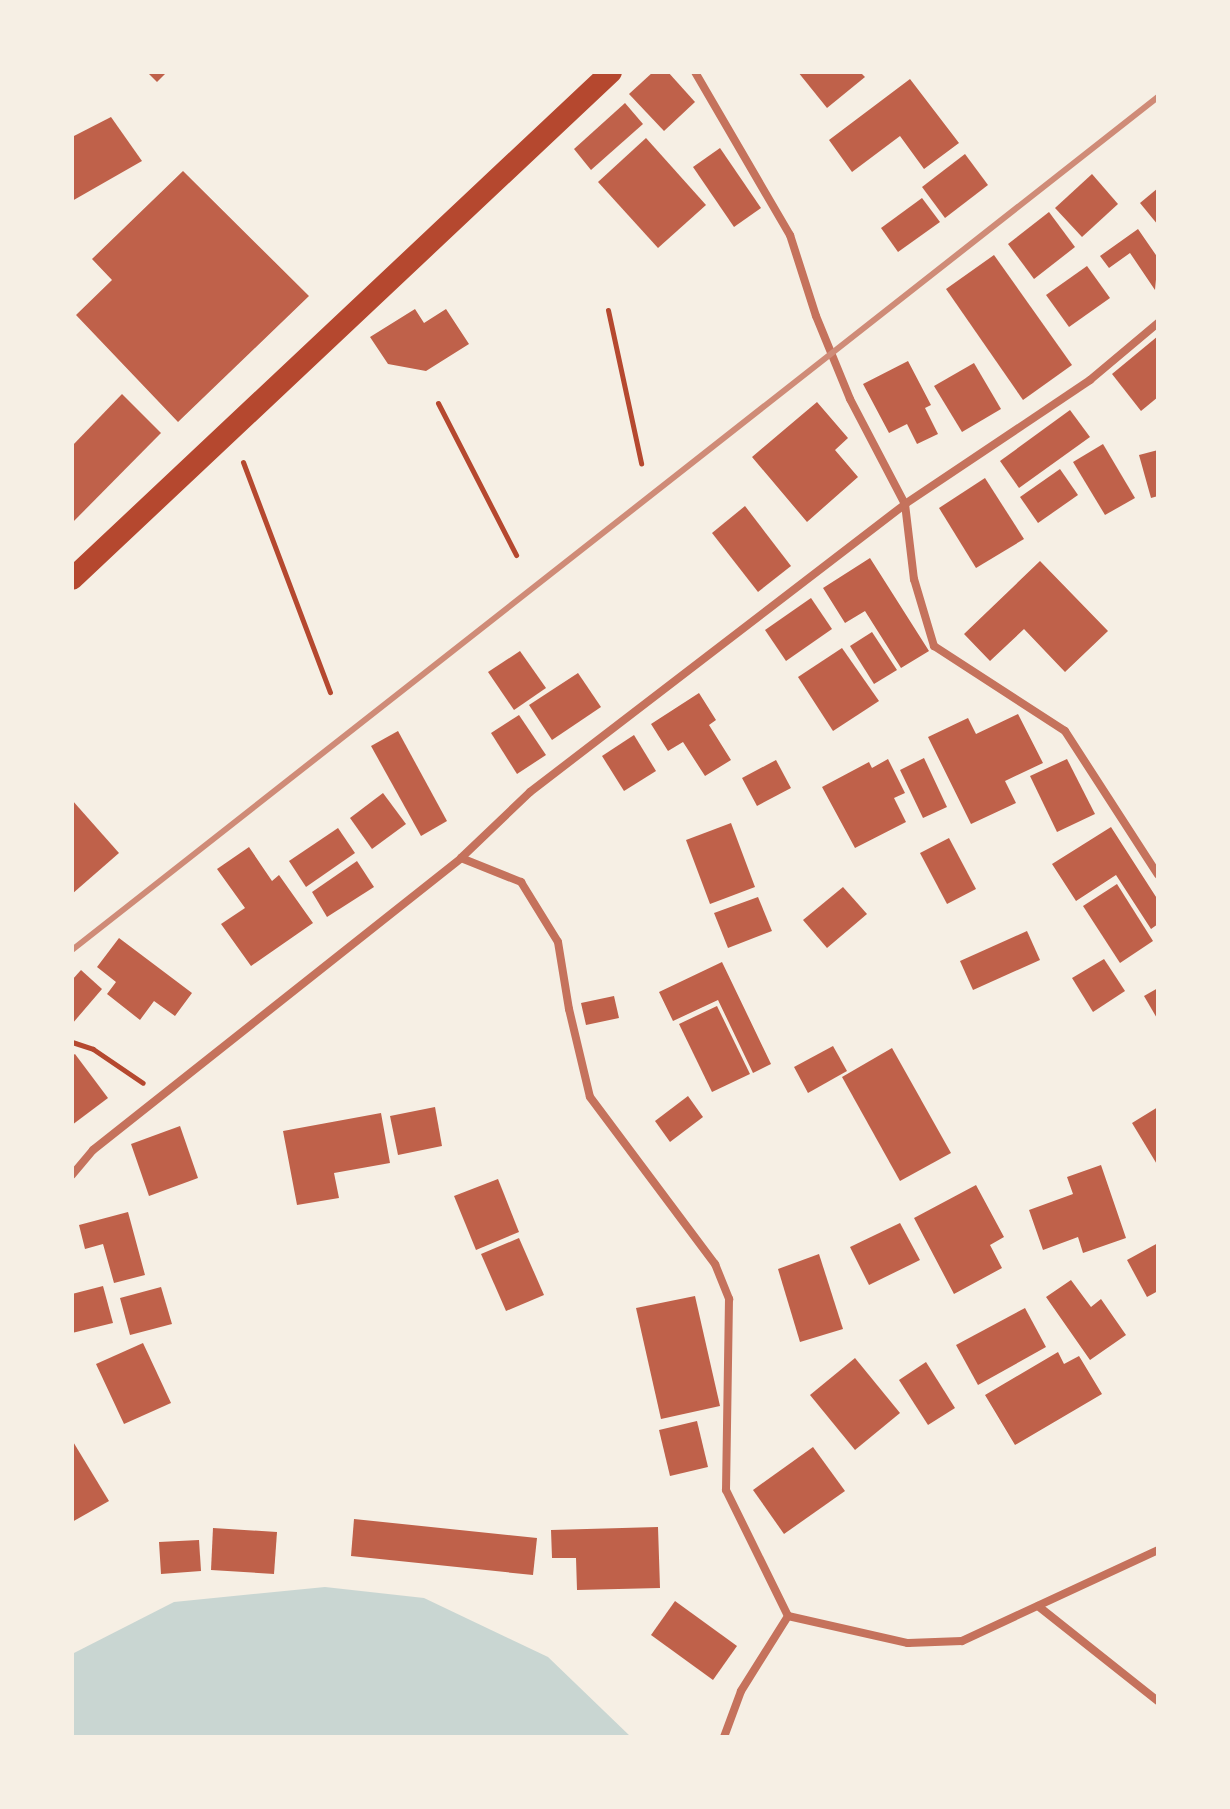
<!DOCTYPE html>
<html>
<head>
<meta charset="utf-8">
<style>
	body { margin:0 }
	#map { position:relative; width:1230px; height:1809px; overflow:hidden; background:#f6efe4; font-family:Literata,serif }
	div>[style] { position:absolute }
	.water>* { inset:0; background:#c9d6d2 }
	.building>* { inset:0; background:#bf614a }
	.path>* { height:5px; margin:-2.5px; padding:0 2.5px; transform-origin:2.5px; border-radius:2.5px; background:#b5482f }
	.minor>* { height:8px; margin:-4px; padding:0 4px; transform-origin:4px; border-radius:4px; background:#c5725c }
	.trunk>* { height:22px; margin:-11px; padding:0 11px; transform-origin:11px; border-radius:11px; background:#b5482f }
	.rail>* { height:6px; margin:-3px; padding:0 3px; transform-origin:3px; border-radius:3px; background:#cf8b77 }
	span { translate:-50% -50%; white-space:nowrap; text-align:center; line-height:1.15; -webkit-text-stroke:6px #f6efe4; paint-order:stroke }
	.frame { position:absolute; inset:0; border:74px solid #f6efe4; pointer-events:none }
</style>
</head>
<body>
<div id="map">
	<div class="water">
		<i style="clip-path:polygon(325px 1587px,424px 1598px,548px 1657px,631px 1737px,72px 1737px,72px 1654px,174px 1602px)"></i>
	</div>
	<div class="building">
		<i style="clip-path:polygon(147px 72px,167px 72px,157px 82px)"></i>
		<i style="clip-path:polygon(653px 72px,668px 72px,695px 102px,664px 131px,629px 94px)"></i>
		<i style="clip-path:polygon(798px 72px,860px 72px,865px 77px,827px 108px)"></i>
		<i style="clip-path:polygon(910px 79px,959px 143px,924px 169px,900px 136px,852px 172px,829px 140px)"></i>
		<i style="clip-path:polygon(625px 103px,643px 124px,591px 170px,574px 149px)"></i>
		<i style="clip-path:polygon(111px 117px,142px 161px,72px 201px,72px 137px)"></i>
		<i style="clip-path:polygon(646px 138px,706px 205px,658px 248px,598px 182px)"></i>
		<i style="clip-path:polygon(720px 148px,761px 208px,734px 227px,693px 167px)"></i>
		<i style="clip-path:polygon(965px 154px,988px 185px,945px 218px,922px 187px)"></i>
		<i style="clip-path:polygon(183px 171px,309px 296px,178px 422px,76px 315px,112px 280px,92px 259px)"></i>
		<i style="clip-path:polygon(1092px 174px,1118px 204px,1082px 237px,1055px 208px)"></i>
		<i style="clip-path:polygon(1158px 188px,1158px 225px,1140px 203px)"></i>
		<i style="clip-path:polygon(922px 198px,940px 222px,898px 252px,881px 228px)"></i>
		<i style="clip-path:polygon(1049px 212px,1075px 247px,1034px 279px,1008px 244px)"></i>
		<i style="clip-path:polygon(1138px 229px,1158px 258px,1155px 290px,1130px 253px,1109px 268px,1100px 256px)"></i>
		<i style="clip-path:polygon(994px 255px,1072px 365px,1023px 400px,946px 289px)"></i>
		<i style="clip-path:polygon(1087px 266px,1110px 298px,1069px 327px,1046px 295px)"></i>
		<i style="clip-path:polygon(415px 309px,424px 323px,446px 309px,469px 344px,426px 371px,388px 364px,370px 337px)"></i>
		<i style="clip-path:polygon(1158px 336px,1158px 397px,1141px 411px,1112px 374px)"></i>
		<i style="clip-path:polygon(908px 361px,931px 405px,925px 408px,938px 434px,917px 444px,907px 424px,889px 433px,863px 384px)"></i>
		<i style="clip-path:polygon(974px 363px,1001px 409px,962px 432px,934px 386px)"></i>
		<i style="clip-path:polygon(122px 394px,161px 433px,72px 523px,72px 446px)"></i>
		<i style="clip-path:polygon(817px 402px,848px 438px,835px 450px,858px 477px,807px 522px,752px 457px)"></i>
		<i style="clip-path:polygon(1070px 410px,1090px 437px,1019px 488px,1000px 461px)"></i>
		<i style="clip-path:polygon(1103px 444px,1135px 498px,1105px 515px,1073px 462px)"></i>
		<i style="clip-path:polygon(1158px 450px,1158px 496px,1151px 498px,1139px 455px)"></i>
		<i style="clip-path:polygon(1060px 469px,1078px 495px,1038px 523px,1020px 497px)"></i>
		<i style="clip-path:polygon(985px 478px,1024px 539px,976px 568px,939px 508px)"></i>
		<i style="clip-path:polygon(745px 506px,791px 566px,758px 592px,712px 533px)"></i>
		<i style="clip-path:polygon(870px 558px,929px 651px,901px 668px,865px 611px,845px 623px,823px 588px)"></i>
		<i style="clip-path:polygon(1040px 561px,1108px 631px,1065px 672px,1024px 629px,990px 661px,964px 634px)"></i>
		<i style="clip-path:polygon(811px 598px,832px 629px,786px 661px,765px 630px)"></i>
		<i style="clip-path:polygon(872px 632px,897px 670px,874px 684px,850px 646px)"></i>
		<i style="clip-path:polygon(842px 648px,879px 701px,833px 731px,798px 677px)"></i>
		<i style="clip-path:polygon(520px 651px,546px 688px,514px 710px,488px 672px)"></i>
		<i style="clip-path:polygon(578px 673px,601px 707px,552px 740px,529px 705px)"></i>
		<i style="clip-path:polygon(699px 693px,716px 720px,709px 725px,731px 760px,705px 776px,683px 742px,668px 751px,651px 724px)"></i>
		<i style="clip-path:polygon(1018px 714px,1043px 763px,1005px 781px,1016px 803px,971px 824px,928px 737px,968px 718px,976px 734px)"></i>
		<i style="clip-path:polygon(519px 715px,546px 755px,517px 774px,491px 733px)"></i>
		<i style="clip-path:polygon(398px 731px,447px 821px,421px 836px,371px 746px)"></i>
		<i style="clip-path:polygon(634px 735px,656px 771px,624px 791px,602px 756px)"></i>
		<i style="clip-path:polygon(924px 758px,947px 807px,923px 818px,900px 770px)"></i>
		<i style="clip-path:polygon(888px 759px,905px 793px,894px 798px,906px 822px,855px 848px,822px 787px,869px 762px,872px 768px)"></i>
		<i style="clip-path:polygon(1067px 759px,1095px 814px,1057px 832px,1030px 776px)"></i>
		<i style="clip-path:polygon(776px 760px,791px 788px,757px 806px,742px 778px)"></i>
		<i style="clip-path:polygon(383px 793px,406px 824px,372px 849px,350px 818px)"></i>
		<i style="clip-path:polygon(72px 800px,119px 853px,72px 894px)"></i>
		<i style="clip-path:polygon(731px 823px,755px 887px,710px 904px,686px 840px)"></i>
		<i style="clip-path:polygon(1111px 827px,1158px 900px,1158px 924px,1151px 929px,1116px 875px,1076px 901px,1052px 864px)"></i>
		<i style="clip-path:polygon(338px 828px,355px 853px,306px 887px,289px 861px)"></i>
		<i style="clip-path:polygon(949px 838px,976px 889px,947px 904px,920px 853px)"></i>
		<i style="clip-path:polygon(249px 847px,272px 881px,279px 875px,313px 923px,251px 966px,221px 924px,245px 908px,217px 869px)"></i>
		<i style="clip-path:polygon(357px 861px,374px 887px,327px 917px,312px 892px)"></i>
		<i style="clip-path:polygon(1117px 884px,1153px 941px,1120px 963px,1083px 906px)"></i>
		<i style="clip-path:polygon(843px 887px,867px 914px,827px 948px,803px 920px)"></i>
		<i style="clip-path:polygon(758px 897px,772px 931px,728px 948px,714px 913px)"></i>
		<i style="clip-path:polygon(1027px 931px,1040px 960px,973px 990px,960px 961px)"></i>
		<i style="clip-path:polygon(119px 938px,192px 993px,175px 1016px,154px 1001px,140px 1020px,107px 994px,116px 982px,97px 967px)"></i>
		<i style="clip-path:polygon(1104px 959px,1125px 991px,1093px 1012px,1072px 978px)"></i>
		<i style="clip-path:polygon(722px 962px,771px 1064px,753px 1073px,718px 1000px,673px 1021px,659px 992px)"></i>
		<i style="clip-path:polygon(81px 970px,102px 989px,72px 1024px,72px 980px)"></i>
		<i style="clip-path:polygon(1158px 988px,1158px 1020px,1144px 996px)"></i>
		<i style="clip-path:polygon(614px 996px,619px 1018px,586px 1025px,581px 1003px)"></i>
		<i style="clip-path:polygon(717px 1006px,750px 1074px,712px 1092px,679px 1024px)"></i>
		<i style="clip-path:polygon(833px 1046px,847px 1071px,808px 1093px,794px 1067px)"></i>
		<i style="clip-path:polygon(892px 1048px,951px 1153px,900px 1181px,842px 1077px)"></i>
		<i style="clip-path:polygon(75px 1054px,108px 1098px,72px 1125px,72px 1056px)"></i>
		<i style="clip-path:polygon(688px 1096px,703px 1117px,670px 1142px,655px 1121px)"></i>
		<i style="clip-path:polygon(435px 1107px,442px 1146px,398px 1155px,390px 1116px)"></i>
		<i style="clip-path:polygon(1158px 1107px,1158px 1166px,1132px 1123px)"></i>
		<i style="clip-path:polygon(381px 1113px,390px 1163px,334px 1173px,339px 1198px,297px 1205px,283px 1131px)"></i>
		<i style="clip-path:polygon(180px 1126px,198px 1178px,149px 1196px,131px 1144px)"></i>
		<i style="clip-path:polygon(1101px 1165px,1126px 1238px,1083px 1253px,1078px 1237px,1043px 1250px,1029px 1210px,1073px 1194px,1067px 1177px)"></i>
		<i style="clip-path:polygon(498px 1179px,519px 1232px,476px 1250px,454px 1196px)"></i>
		<i style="clip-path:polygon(976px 1185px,1004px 1237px,990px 1245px,1002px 1268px,954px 1294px,914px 1218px)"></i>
		<i style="clip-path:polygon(128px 1212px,145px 1275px,114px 1283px,103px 1244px,85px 1249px,79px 1225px)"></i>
		<i style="clip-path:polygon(900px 1223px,920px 1260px,869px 1285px,850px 1247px)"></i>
		<i style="clip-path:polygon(519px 1238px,544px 1295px,506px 1311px,481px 1254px)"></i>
		<i style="clip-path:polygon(1158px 1243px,1158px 1291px,1147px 1297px,1127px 1260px)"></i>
		<i style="clip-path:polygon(819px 1254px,843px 1329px,800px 1342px,778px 1269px)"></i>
		<i style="clip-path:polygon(1071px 1280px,1091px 1307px,1101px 1299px,1126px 1335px,1090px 1360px,1046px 1297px)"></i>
		<i style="clip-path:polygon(103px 1286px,113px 1323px,72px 1333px,72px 1294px)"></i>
		<i style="clip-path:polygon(161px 1287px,172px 1324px,130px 1335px,120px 1298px)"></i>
		<i style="clip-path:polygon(695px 1296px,720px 1406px,661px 1419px,636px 1308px)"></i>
		<i style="clip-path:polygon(1025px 1308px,1046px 1347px,978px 1385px,956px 1345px)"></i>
		<i style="clip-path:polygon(143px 1343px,171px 1403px,124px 1424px,96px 1364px)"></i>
		<i style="clip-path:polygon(1058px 1352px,1064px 1364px,1079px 1356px,1102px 1394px,1015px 1445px,985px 1395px)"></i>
		<i style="clip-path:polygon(855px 1358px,900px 1413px,855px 1450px,810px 1395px)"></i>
		<i style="clip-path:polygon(926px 1362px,955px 1408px,928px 1425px,899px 1380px)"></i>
		<i style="clip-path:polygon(697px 1421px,708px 1467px,670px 1476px,659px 1430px)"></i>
		<i style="clip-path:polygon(72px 1440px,109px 1501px,72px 1522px)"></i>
		<i style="clip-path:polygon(813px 1447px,845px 1491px,784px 1534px,753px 1490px)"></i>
		<i style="clip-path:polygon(354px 1519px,537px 1538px,533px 1575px,351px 1556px)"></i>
		<i style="clip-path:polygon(658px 1527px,660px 1588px,577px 1590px,576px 1558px,552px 1558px,551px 1530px)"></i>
		<i style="clip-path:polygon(213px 1528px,277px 1532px,274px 1574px,211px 1570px)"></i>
		<i style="clip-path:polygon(199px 1540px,201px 1571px,161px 1574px,159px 1542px)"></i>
		<i style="clip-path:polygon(675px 1601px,737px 1646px,713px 1680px,651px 1635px)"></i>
	</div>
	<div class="path">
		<i style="left:608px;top:310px;width:157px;rotate:77.8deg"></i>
		<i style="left:438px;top:403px;width:171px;rotate:62.8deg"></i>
		<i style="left:243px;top:462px;width:246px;rotate:69.3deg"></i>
		<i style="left:72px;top:1042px;width:22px;rotate:18deg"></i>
		<i style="left:93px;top:1049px;width:60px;rotate:34.2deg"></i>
	</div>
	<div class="minor">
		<i style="left:695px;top:72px;width:189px;rotate:59.8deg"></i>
		<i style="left:790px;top:235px;width:85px;rotate:72.2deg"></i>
		<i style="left:816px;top:316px;width:90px;rotate:67.7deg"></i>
		<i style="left:850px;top:399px;width:119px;rotate:62.4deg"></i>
		<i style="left:905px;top:504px;width:76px;rotate:83.2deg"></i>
		<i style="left:914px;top:579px;width:70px;rotate:73.4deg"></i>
		<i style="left:934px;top:646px;width:156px;rotate:33deg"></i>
		<i style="left:1065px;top:731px;width:171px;rotate:57.1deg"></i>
		<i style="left:461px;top:858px;width:65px;rotate:21.8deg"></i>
		<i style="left:521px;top:882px;width:70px;rotate:58.3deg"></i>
		<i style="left:558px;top:942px;width:68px;rotate:80.7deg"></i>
		<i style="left:569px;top:1009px;width:90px;rotate:76.6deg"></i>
		<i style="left:590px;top:1097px;width:209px;rotate:53.2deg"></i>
		<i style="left:715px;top:1264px;width:38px;rotate:68deg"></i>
		<i style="left:729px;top:1299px;width:191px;rotate:90.9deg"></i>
		<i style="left:726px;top:1490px;width:140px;rotate:63.8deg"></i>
		<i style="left:72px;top:1175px;width:33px;rotate:-50deg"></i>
		<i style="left:93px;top:1150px;width:470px;rotate:-38.4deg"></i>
		<i style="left:461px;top:858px;width:95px;rotate:-43.7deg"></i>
		<i style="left:530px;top:792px;width:473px;rotate:-37.5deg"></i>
		<i style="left:905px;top:504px;width:223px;rotate:-33.8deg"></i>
		<i style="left:1090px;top:380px;width:89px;rotate:-40deg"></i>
		<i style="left:1038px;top:1606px;width:153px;rotate:38.4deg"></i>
		<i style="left:788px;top:1616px;width:123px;rotate:12.7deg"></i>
		<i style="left:908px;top:1643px;width:54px;rotate:-2.1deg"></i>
		<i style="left:962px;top:1641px;width:216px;rotate:-24.9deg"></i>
		<i style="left:724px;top:1737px;width:49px;rotate:-69.7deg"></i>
		<i style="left:741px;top:1691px;width:89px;rotate:-57.9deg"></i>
	</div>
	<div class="trunk">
		<i style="left:72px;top:579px;width:740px;rotate:-43.25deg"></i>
	</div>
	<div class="rail">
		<i style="left:72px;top:950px;width:1381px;rotate:-38.15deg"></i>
	</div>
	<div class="frame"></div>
</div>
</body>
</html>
